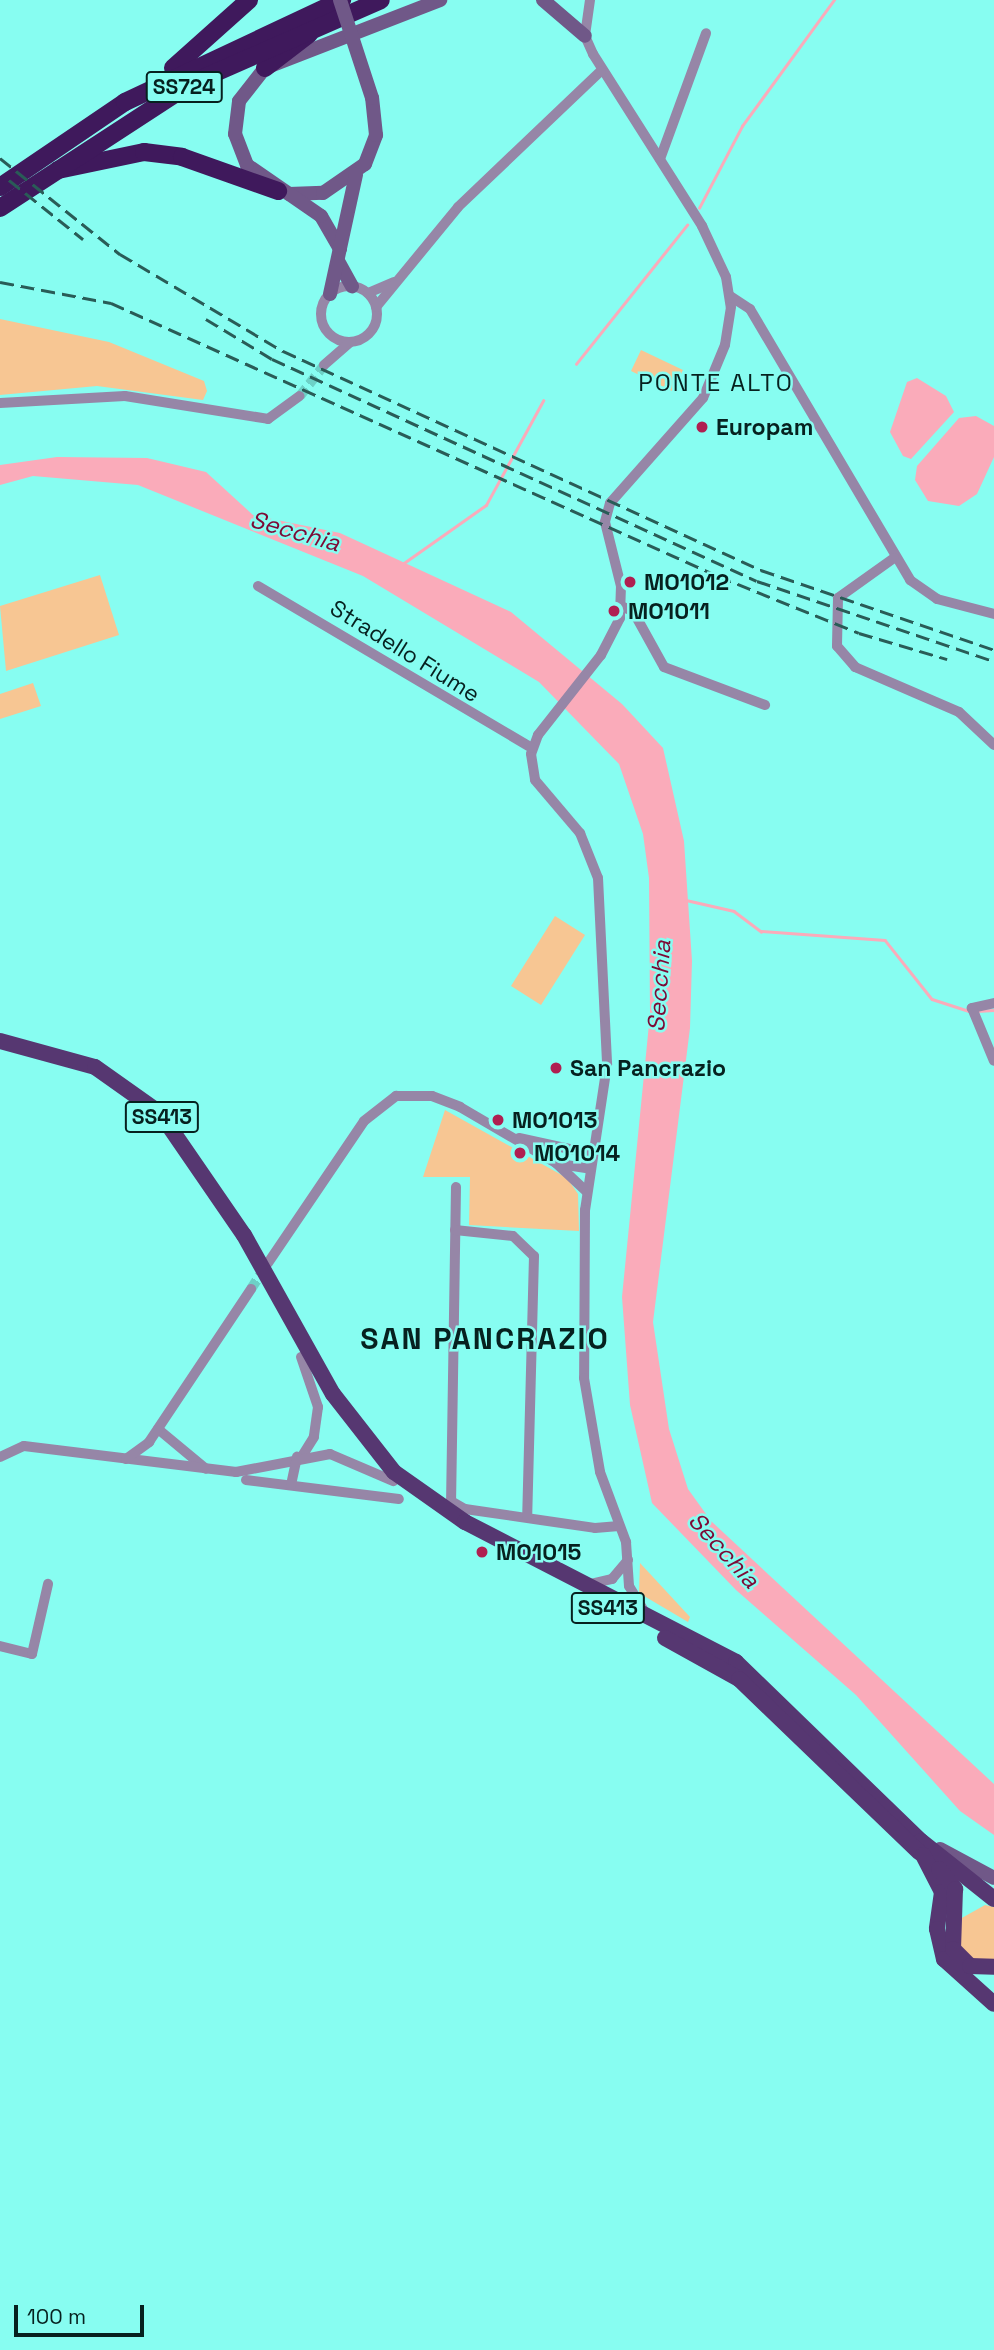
<!DOCTYPE html>
<html>
<head>
<meta charset="utf-8">
<style>
	body { margin:0 }
	#map { position:relative; width:994px; height:2350px; overflow:hidden; background:#87fdf1; font-family:"Space Grotesk",sans-serif }
	div>[style] { position:absolute }
	.green>* { inset:0; background:#f7c693 }
	.water>* { inset:0; background:#faabba }
	.stream>* { height:2.5px; margin:-1.25px; padding:0 1.25px; transform-origin:1.25px; border-radius:1.25px; background:#faabba }
	.street-tunnel>* { height:10px; margin-top:-5px; transform-origin:0; background:repeating-linear-gradient(90deg,#6dd1c7 0 10px,transparent 0 15px) }
	.street>* { height:10px; margin:-5px; padding:0 5px; transform-origin:5px; border-radius:5px; background:#9686a7 }
	.street>.ring { margin:-5px; padding:0; box-sizing:content-box; background:none; border:10px solid #9686a7; border-radius:50% }
	.secondary>* { height:14px; margin:-7px; padding:0 7px; transform-origin:7px; border-radius:7px; background:#705888 }
	.primary>* { height:16px; margin:-8px; padding:0 8px; transform-origin:8px; border-radius:8px; background:#563771 }
	.highway>* { height:18px; margin:-9px; padding:0 9px; transform-origin:9px; border-radius:9px; background:#3f195c }
	.rail>* { height:2.5px; margin-top:-1.25px; transform-origin:0; background:repeating-linear-gradient(90deg,#295c57 0 14px,transparent 0 21px) }
	.secondary-bridge>* { height:14px; margin:-7px; padding:0 7px; transform-origin:7px; border-radius:7px; background:#705888 }
	.dots>* { width:19px; height:19px; translate:-50% -50%; box-sizing:border-box; border:4px solid #87fdf1; border-radius:50% }
	span { translate:-50% -50%; white-space:nowrap; text-align:center; line-height:1.15; -webkit-text-stroke:5px #87fdf1; paint-order:stroke }
	.shield-label span { padding:2px 5px; background:#87fdf1; border:2px solid; border-radius:5px; -webkit-text-stroke-width:0 }
	.shield-label { font-size:21px; color:#06211f; font-weight:700 }
	.poi-label { font-size:23px; color:#06211f; font-weight:700 }
	.left { translate:0 -50%; text-align:left }
	.street-label { font-size:23px; color:#06211f }
	.neighbourhood-label { font-size:24px; color:#06211f; letter-spacing:2px }
	.water-label { font-size:24px; color:#7d0935; font-style:italic }
	.district-label { font-size:30px; color:#06211f; font-weight:700; letter-spacing:2px }
	.scale { position:absolute; left:14px; top:2305px; width:130px; height:32px; box-sizing:border-box; border:4px solid #06211f; border-top:0; padding-left:9px; font-size:21px; line-height:24px; white-space:nowrap; color:#06211f; -webkit-text-stroke:5px #87fdf1; paint-order:stroke }
</style>
</head>
<body>
<div id="map">
	<div class="green">
		<i style="clip-path:polygon(0 319px,109px 342px,204px 381px,207px 391px,203px 400px,97px 386px,0 395px)"></i>
		<i style="clip-path:polygon(641px 350px,683px 370px,672px 391px,631px 371px)"></i>
		<i style="clip-path:polygon(100px 575px,119px 635px,6px 671px,0 606px)"></i>
		<i style="clip-path:polygon(33px 683px,41px 706px,0 719px,0 694px)"></i>
		<i style="clip-path:polygon(555px 916px,585px 935px,541px 1005px,511px 986px)"></i>
		<i style="clip-path:polygon(445px 1110px,567px 1178px,578px 1194px,579px 1231px,469px 1225px,470px 1177px,423px 1177px)"></i>
		<i style="clip-path:polygon(640px 1563px,690px 1617px,688px 1622px,639px 1593px)"></i>
		<i style="clip-path:polygon(985px 1905px,994px 1907px,994px 1961px,973px 1960px,960px 1948px,960px 1919px)"></i>
	</div>
	<div class="water">
		<i style="clip-path:polygon(917px 378px,946px 396px,954px 412px,911px 459px,903px 456px,890px 432px,907px 382px)"></i>
		<i style="clip-path:polygon(976px 416px,994px 426px,994px 457px,977px 494px,959px 506px,928px 501px,915px 480px,917px 466px,959px 418px)"></i>
		<i style="clip-path:polygon(57px 457px,147px 458px,206px 472px,253px 515px,340px 533px,511px 612px,622px 704px,663px 748px,684px 841px,692px 961px,690px 1028px,653px 1322px,669px 1429px,688px 1489px,711px 1521px,994px 1784px,994px 1835px,960px 1811px,856px 1695px,736px 1590px,652px 1503px,630px 1405px,622px 1297px,650px 1014px,649px 878px,643px 834px,619px 764px,539px 682px,363px 576px,138px 485px,33px 476px,0 485px,0 465px)"></i>
	</div>
	<div class="stream">
		<i style="left:699px;top:208px;width:93px;rotate:-62.3deg"></i>
		<i style="left:742px;top:126px;width:156px;rotate:-53.9deg"></i>
		<i style="left:576px;top:364px;width:178px;rotate:-51.4deg"></i>
		<i style="left:401px;top:565px;width:104px;rotate:-35.2deg"></i>
		<i style="left:486px;top:505px;width:119px;rotate:-61.3deg"></i>
		<i style="left:686px;top:900px;width:49px;rotate:12.9deg"></i>
		<i style="left:734px;top:911px;width:34px;rotate:37deg"></i>
		<i style="left:761px;top:931px;width:124px;rotate:4.2deg"></i>
		<i style="left:885px;top:940px;width:75px;rotate:51.5deg"></i>
		<i style="left:932px;top:999px;width:40px;rotate:18deg"></i>
		<i style="left:977px;top:1011px;width:17px;rotate:-3deg"></i>
	</div>
	<div class="street-tunnel">
		<i style="left:300px;top:396px;width:39px;rotate:-52deg"></i>
		<i style="left:251px;top:1289px;width:27px;rotate:-57deg"></i>
	</div>
	<div class="street">
		<i style="left:590px;top:0;width:36px;rotate:98deg"></i>
		<i style="left:585px;top:36px;width:20px;rotate:66deg"></i>
		<i style="left:593px;top:54px;width:204px;rotate:57.6deg"></i>
		<i style="left:702px;top:226px;width:56px;rotate:64.8deg"></i>
		<i style="left:726px;top:277px;width:30px;rotate:81deg"></i>
		<i style="left:731px;top:307px;width:38px;rotate:99deg"></i>
		<i style="left:725px;top:345px;width:57px;rotate:112.5deg"></i>
		<i style="left:703px;top:398px;width:140px;rotate:131.5deg"></i>
		<i style="left:610px;top:503px;width:20px;rotate:105deg"></i>
		<i style="left:605px;top:522px;width:66px;rotate:76deg"></i>
		<i style="left:621px;top:586px;width:32px;rotate:92deg"></i>
		<i style="left:620px;top:618px;width:42px;rotate:117.2deg"></i>
		<i style="left:601px;top:655px;width:102px;rotate:128.2deg"></i>
		<i style="left:538px;top:735px;width:20px;rotate:110deg"></i>
		<i style="left:531px;top:754px;width:26px;rotate:81deg"></i>
		<i style="left:535px;top:780px;width:70px;rotate:49.7deg"></i>
		<i style="left:580px;top:833px;width:48px;rotate:68.2deg"></i>
		<i style="left:598px;top:878px;width:187px;rotate:87.2deg"></i>
		<i style="left:607px;top:1065px;width:147px;rotate:98.6deg"></i>
		<i style="left:585px;top:1210px;width:168px;rotate:90.3deg"></i>
		<i style="left:584px;top:1378px;width:95px;rotate:80.3deg"></i>
		<i style="left:600px;top:1472px;width:75px;rotate:69.6deg"></i>
		<i style="left:626px;top:1542px;width:44px;rotate:86.1deg"></i>
		<i style="left:629px;top:1586px;width:31px;rotate:59deg"></i>
		<i style="left:660px;top:159px;width:134px;rotate:-69.9deg"></i>
		<i class="ring" style="left:321px;top:286px;width:46px;height:46px"></i>
		<i style="left:368px;top:293px;width:28px;rotate:-23deg"></i>
		<i style="left:730px;top:296px;width:24px;rotate:33deg"></i>
		<i style="left:750px;top:309px;width:315px;rotate:59.4deg"></i>
		<i style="left:910px;top:580px;width:33px;rotate:35deg"></i>
		<i style="left:937px;top:599px;width:59px;rotate:14.7deg"></i>
		<i style="left:376px;top:307px;width:129px;rotate:-50.6deg"></i>
		<i style="left:458px;top:207px;width:197px;rotate:-43.6deg"></i>
		<i style="left:324px;top:365px;width:35px;rotate:-41deg"></i>
		<i style="left:0;top:403px;width:125px;rotate:-3.2deg"></i>
		<i style="left:125px;top:396px;width:145px;rotate:9.1deg"></i>
		<i style="left:268px;top:419px;width:39px;rotate:-36deg"></i>
		<i style="left:894px;top:558px;width:69px;rotate:144.5deg"></i>
		<i style="left:838px;top:598px;width:48px;rotate:91.2deg"></i>
		<i style="left:837px;top:646px;width:28px;rotate:49deg"></i>
		<i style="left:855px;top:667px;width:113px;rotate:23.4deg"></i>
		<i style="left:959px;top:712px;width:48px;rotate:43.3deg"></i>
		<i style="left:258px;top:586px;width:318px;rotate:30.6deg"></i>
		<i style="left:623px;top:607px;width:11px;rotate:22deg"></i>
		<i style="left:633px;top:611px;width:64px;rotate:61deg"></i>
		<i style="left:664px;top:667px;width:108px;rotate:20.6deg"></i>
		<i style="left:994px;top:1003px;width:23px;rotate:167deg"></i>
		<i style="left:972px;top:1008px;width:57px;rotate:67.5deg"></i>
		<i style="left:519px;top:1138px;width:76px;rotate:12.2deg"></i>
		<i style="left:560px;top:1164px;width:31px;rotate:9deg"></i>
		<i style="left:456px;top:1187px;width:314px;rotate:90.9deg"></i>
		<i style="left:451px;top:1501px;width:16px;rotate:30deg"></i>
		<i style="left:465px;top:1509px;width:131px;rotate:8.3deg"></i>
		<i style="left:595px;top:1528px;width:24px;rotate:-5deg"></i>
		<i style="left:455px;top:1230px;width:58px;rotate:5.9deg"></i>
		<i style="left:513px;top:1236px;width:29px;rotate:44deg"></i>
		<i style="left:534px;top:1256px;width:261px;rotate:91.5deg"></i>
		<i style="left:268px;top:1263px;width:171px;rotate:-55.9deg"></i>
		<i style="left:364px;top:1121px;width:41px;rotate:-38deg"></i>
		<i style="left:396px;top:1096px;width:36px"></i>
		<i style="left:432px;top:1096px;width:30px;rotate:21deg"></i>
		<i style="left:460px;top:1107px;width:111px;rotate:30.3deg"></i>
		<i style="left:556px;top:1163px;width:42px;rotate:43.1deg"></i>
		<i style="left:301px;top:1357px;width:53px;rotate:71.2deg"></i>
		<i style="left:318px;top:1407px;width:30px;rotate:98deg"></i>
		<i style="left:314px;top:1437px;width:22px;rotate:122deg"></i>
		<i style="left:158px;top:1429px;width:62px;rotate:39.8deg"></i>
		<i style="left:0;top:1457px;width:26px;rotate:-25deg"></i>
		<i style="left:24px;top:1446px;width:214px;rotate:7deg"></i>
		<i style="left:236px;top:1472px;width:96px;rotate:-10.8deg"></i>
		<i style="left:330px;top:1454px;width:69px;rotate:23.2deg"></i>
		<i style="left:126px;top:1459px;width:29px;rotate:-36deg"></i>
		<i style="left:149px;top:1442px;width:184px;rotate:-56.3deg"></i>
		<i style="left:246px;top:1480px;width:154px;rotate:7.1deg"></i>
		<i style="left:291px;top:1485px;width:29px;rotate:-78deg"></i>
		<i style="left:590px;top:1584px;width:23px;rotate:-13deg"></i>
		<i style="left:612px;top:1579px;width:25px;rotate:-50deg"></i>
		<i style="left:0;top:1646px;width:33px;rotate:14deg"></i>
		<i style="left:32px;top:1654px;width:72px;rotate:-77.1deg"></i>
	</div>
	<div class="secondary">
		<i style="left:543px;top:0;width:55px;rotate:40.6deg"></i>
		<i style="left:289px;top:194px;width:34px;rotate:-2deg"></i>
		<i style="left:323px;top:193px;width:51px;rotate:-34.6deg"></i>
		<i style="left:365px;top:164px;width:31px;rotate:-69deg"></i>
		<i style="left:376px;top:135px;width:37px;rotate:-96deg"></i>
		<i style="left:340px;top:249px;width:38px;rotate:-120deg"></i>
		<i style="left:321px;top:216px;width:90px;rotate:-145.4deg"></i>
		<i style="left:247px;top:165px;width:33px;rotate:-111deg"></i>
		<i style="left:235px;top:134px;width:33px;rotate:-83deg"></i>
		<i style="left:239px;top:101px;width:42px;rotate:-51.8deg"></i>
		<i style="left:265px;top:68px;width:188px;rotate:-21.2deg"></i>
		<i style="left:338px;top:261px;width:29px;rotate:61deg"></i>
		<i style="left:330px;top:294px;width:122px;rotate:-77.7deg"></i>
		<i style="left:940px;top:1849px;width:61px;rotate:28.2deg"></i>
	</div>
	<div class="primary">
		<i style="left:0;top:1041px;width:98px;rotate:15.3deg"></i>
		<i style="left:95px;top:1067px;width:80px;rotate:35.3deg"></i>
		<i style="left:160px;top:1113px;width:148px;rotate:55.5deg"></i>
		<i style="left:244px;top:1235px;width:182px;rotate:60.8deg"></i>
		<i style="left:333px;top:1394px;width:99px;rotate:52deg"></i>
		<i style="left:394px;top:1472px;width:87px;rotate:35.2deg"></i>
		<i style="left:465px;top:1522px;width:305px;rotate:27.3deg"></i>
		<i style="left:736px;top:1662px;width:257px;rotate:44.1deg"></i>
		<i style="left:921px;top:1841px;width:93px;rotate:38.5deg"></i>
		<i style="left:665px;top:1638px;width:85px;rotate:29deg"></i>
		<i style="left:739px;top:1679px;width:250px;rotate:43.9deg"></i>
		<i style="left:923px;top:1855px;width:42px;rotate:62.8deg"></i>
		<i style="left:942px;top:1892px;width:37px;rotate:98deg"></i>
		<i style="left:937px;top:1929px;width:31px;rotate:77deg"></i>
		<i style="left:944px;top:1959px;width:67px;rotate:42deg"></i>
		<i style="left:939px;top:1869px;width:26px;rotate:51deg"></i>
		<i style="left:955px;top:1889px;width:60px;rotate:91.9deg"></i>
		<i style="left:953px;top:1949px;width:24px;rotate:45deg"></i>
		<i style="left:970px;top:1966px;width:24px;rotate:2deg"></i>
	</div>
	<div class="highway">
		<i style="left:173px;top:68px;width:102px;rotate:-41.8deg"></i>
		<i style="left:265px;top:68px;width:56px;rotate:-37.7deg"></i>
		<i style="left:58px;top:170px;width:88px;rotate:-11.8deg"></i>
		<i style="left:144px;top:152px;width:38px;rotate:7deg"></i>
		<i style="left:182px;top:157px;width:102px;rotate:19.5deg"></i>
		<i style="left:0;top:187px;width:151px;rotate:-34.2deg"></i>
		<i style="left:125px;top:102px;width:240px;rotate:-25.2deg"></i>
		<i style="left:0;top:208px;width:229px;rotate:-33.1deg"></i>
		<i style="left:192px;top:83px;width:206px;rotate:-23.7deg"></i>
	</div>
	<div class="rail">
		<i style="left:0;top:158px;width:154px;rotate:38.7deg"></i>
		<i style="left:120px;top:254px;width:190px;rotate:30.8deg"></i>
		<i style="left:283px;top:351px;width:526px;rotate:24.62deg"></i>
		<i style="left:761px;top:570px;width:246px;rotate:18.9deg"></i>
		<i style="left:9px;top:180px;width:95px;rotate:38.6deg"></i>
		<i style="left:0;top:282px;width:113px;rotate:10.7deg"></i>
		<i style="left:111px;top:303px;width:666px;rotate:24.22deg"></i>
		<i style="left:718px;top:576px;width:152px;rotate:22deg"></i>
		<i style="left:859px;top:633px;width:92px;rotate:16.5deg"></i>
		<i style="left:206px;top:319px;width:77px;rotate:31.2deg"></i>
		<i style="left:272px;top:359px;width:533px;rotate:24.6deg"></i>
		<i style="left:757px;top:581px;width:250px;rotate:18.7deg"></i>
	</div>
	<div class="secondary-bridge">
		<i style="left:340px;top:0;width:103px;rotate:71.9deg"></i>
	</div>
	<div class="dots">
		<i style="left:702px;top:427px;background:#af1f51"></i>
		<i style="left:630px;top:582px;background:#af1f51"></i>
		<i style="left:614px;top:611px;background:#af1f51"></i>
		<i style="left:556px;top:1068px;background:#af1f51"></i>
		<i style="left:498px;top:1120px;background:#af1f51"></i>
		<i style="left:520px;top:1153px;background:#af1f51"></i>
		<i style="left:482px;top:1552px;background:#af1f51"></i>
	</div>
	<div class="shield-label">
		<span style="left:184px;top:87px">SS724</span>
		<span style="left:162px;top:1117px">SS413</span>
		<span style="left:608px;top:1608px">SS413</span>
	</div>
	<div class="poi-label">
		<span class="left" style="left:716px;top:427px">Europam</span>
		<span class="left" style="left:644px;top:582px">MO1012</span>
		<span class="left" style="left:628px;top:611px">MO1011</span>
		<span class="left" style="left:570px;top:1068px">San Pancrazio</span>
		<span class="left" style="left:512px;top:1120px">MO1013</span>
		<span class="left" style="left:534px;top:1153px">MO1014</span>
		<span class="left" style="left:496px;top:1552px">MO1015</span>
	</div>
	<div class="street-label">
		<span style="left:405px;top:651px;rotate:32deg">Stradello Fiume</span>
	</div>
	<div class="neighbourhood-label">
		<span style="left:716px;top:383px">PONTE ALTO</span>
	</div>
	<div class="water-label">
		<span style="left:295px;top:531px;rotate:16deg">Secchia</span>
		<span style="left:659px;top:986px;rotate:-86deg">Secchia</span>
		<span style="left:724px;top:1550px;rotate:48deg">Secchia</span>
	</div>
	<div class="district-label">
		<span style="left:485px;top:1339px">SAN PANCRAZIO</span>
	</div>
	<div class="scale">100 m</div>
</div>
</body>
</html>
